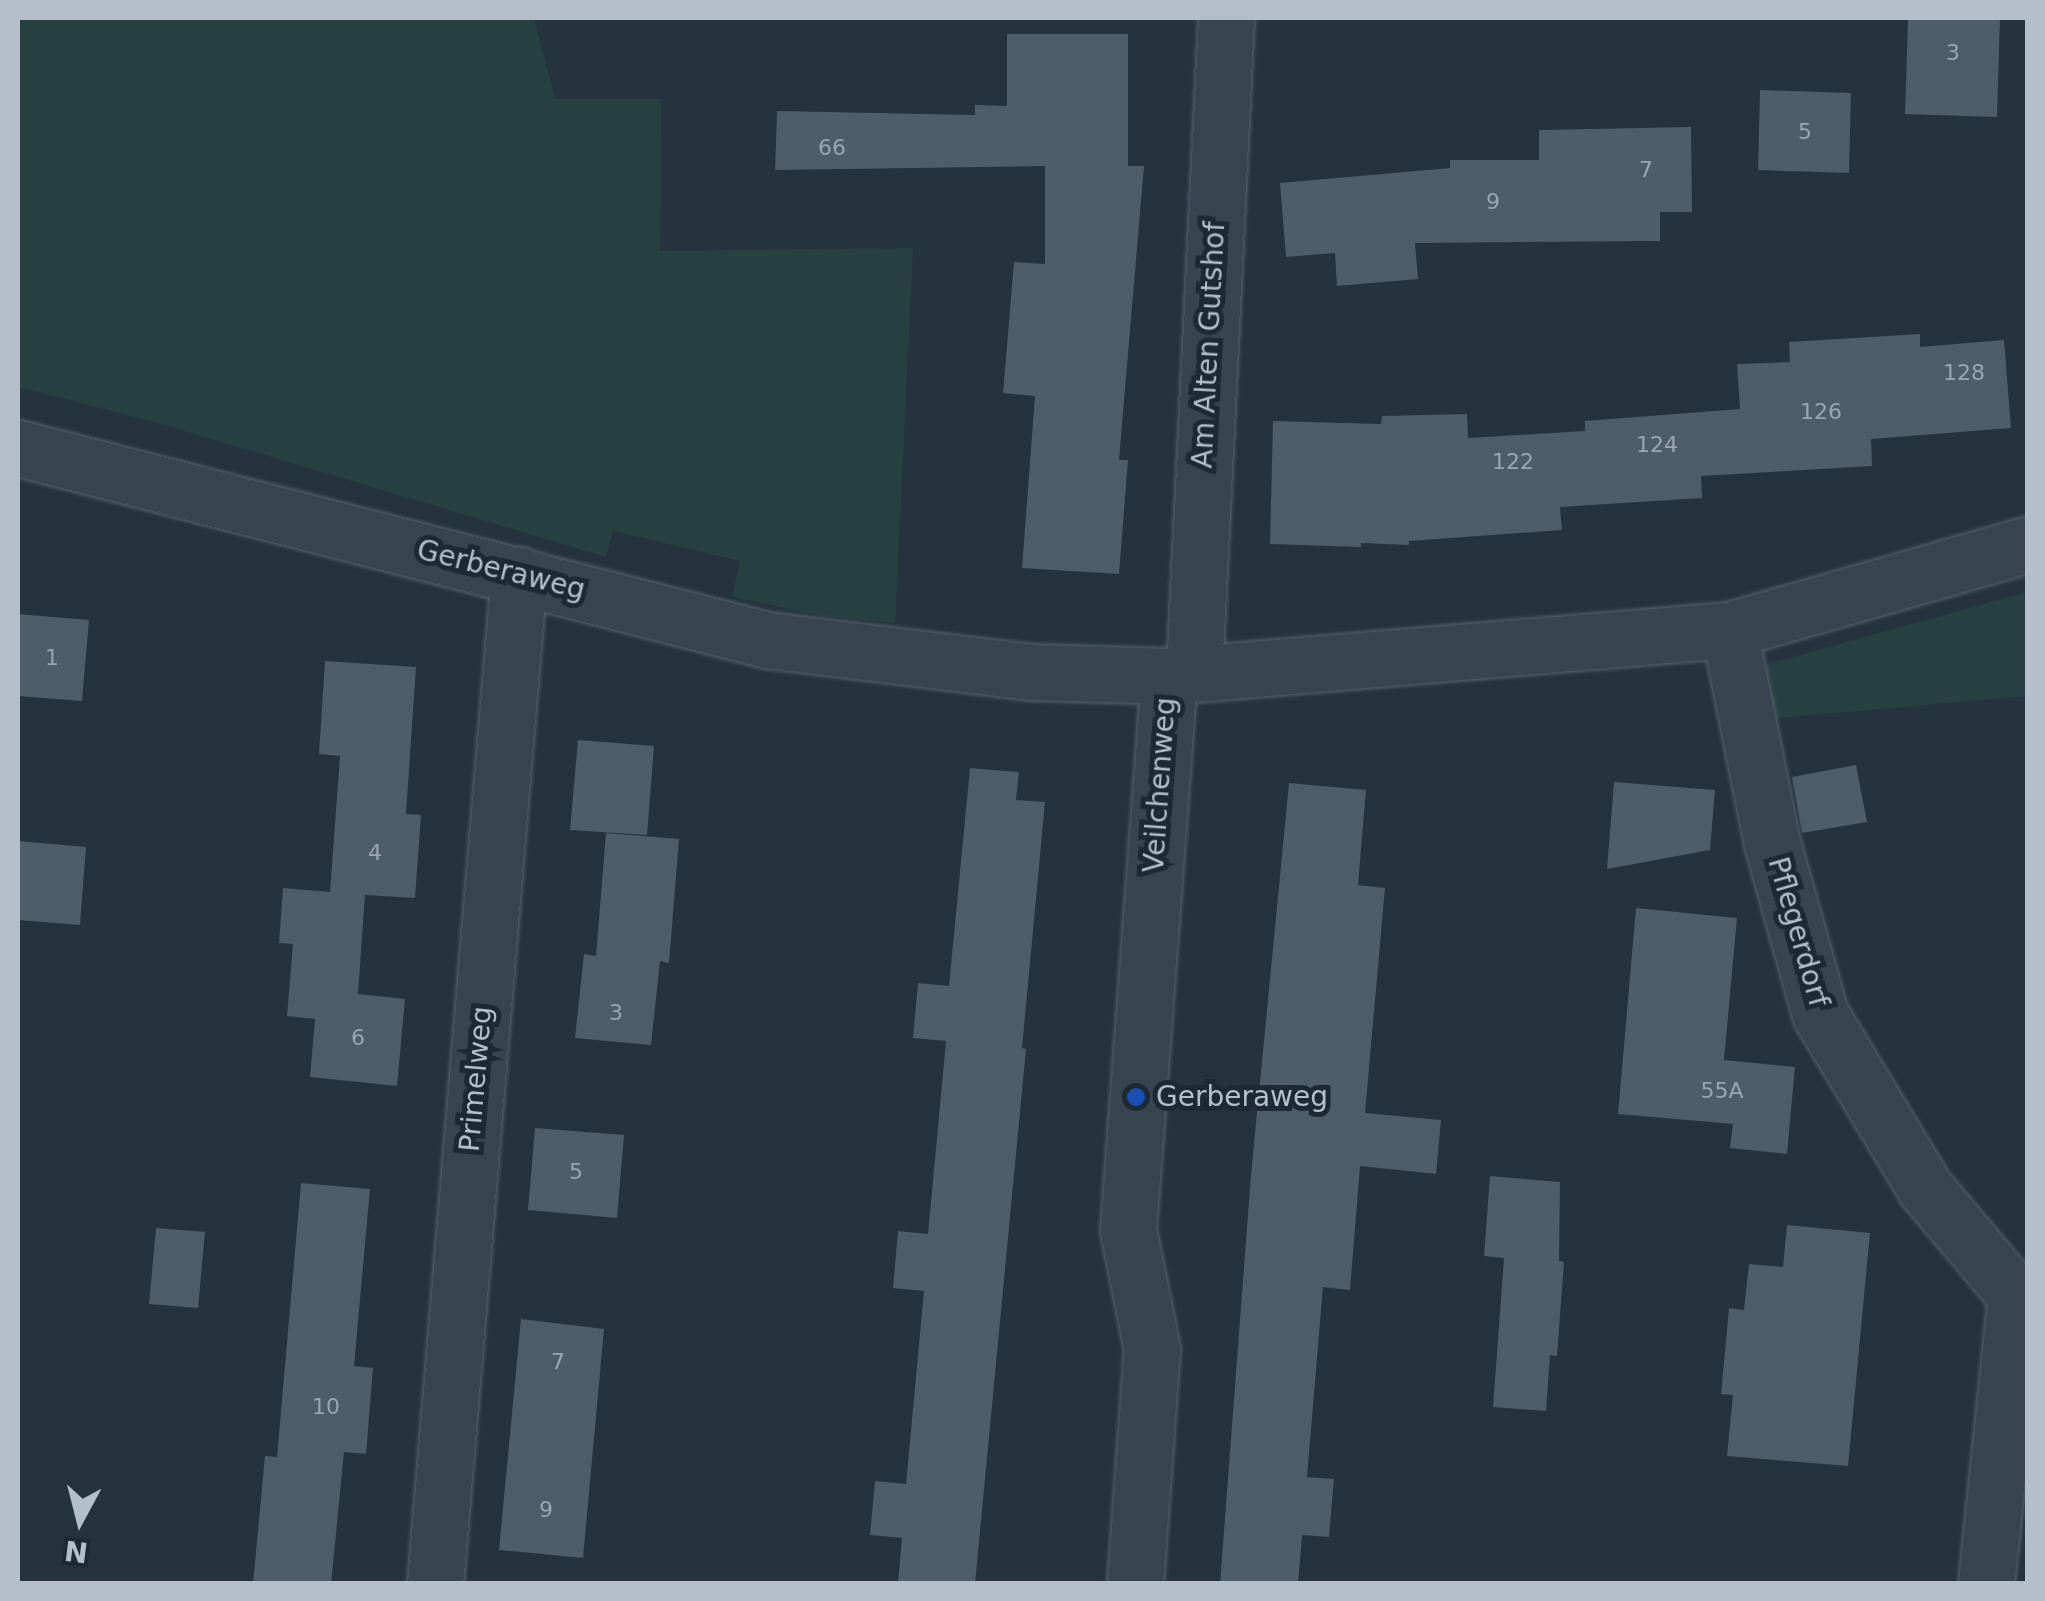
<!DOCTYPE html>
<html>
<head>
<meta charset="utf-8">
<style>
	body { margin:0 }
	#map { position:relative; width:2045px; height:1601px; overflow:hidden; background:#24333e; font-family:"DejaVu Sans",sans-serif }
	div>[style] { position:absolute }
	.green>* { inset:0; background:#274140 }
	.building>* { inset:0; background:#4d5d69 }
	.roads { filter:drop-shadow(0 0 2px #56626c) drop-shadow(0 0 2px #56626c) }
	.street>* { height:55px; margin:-27.5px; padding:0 27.5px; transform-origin:27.5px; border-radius:27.5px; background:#38454e }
	.dots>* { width:28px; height:28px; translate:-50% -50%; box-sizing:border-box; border:5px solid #1d2a33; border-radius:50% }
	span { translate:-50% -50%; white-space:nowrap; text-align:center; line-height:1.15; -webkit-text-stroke:10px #1d2a33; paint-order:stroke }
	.number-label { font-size:22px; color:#9aa6b1 }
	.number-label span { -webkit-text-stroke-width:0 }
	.street-label { font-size:28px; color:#b4bfc9 }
	.poi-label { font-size:28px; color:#b4bfc9 }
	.left { translate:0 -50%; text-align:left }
	.frame { position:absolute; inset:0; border:20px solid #b4bfc9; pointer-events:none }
	.north { position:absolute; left:30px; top:1471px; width:100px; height:100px; -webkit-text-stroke:8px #1d2a33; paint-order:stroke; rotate:187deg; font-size:28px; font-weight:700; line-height:40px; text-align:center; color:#b4bfc9 }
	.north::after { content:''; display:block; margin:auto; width:35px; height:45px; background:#b4bfc9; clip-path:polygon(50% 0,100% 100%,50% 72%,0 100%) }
</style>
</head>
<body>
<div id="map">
	<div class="green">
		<i style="clip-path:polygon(18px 18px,534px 18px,555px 99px,661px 99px,660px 251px,913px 248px,895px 623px,823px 616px,732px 597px,740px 561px,613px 531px,606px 557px,154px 422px,18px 387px)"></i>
		<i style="clip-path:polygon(2027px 592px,2027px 696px,1777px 718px,1760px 666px)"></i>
	</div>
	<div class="building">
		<i style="clip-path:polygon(1908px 18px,2000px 18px,1997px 117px,1905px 114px)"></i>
		<i style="clip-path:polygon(1007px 34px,1128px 34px,1128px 166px,1144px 166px,1119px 460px,1128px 460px,1119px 574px,1022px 568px,1035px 396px,1003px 393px,1014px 262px,1045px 264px,1045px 166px,775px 170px,777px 111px,975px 115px,975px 105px,1007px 106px)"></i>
		<i style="clip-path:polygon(1760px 90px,1851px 93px,1849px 173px,1758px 170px)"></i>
		<i style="clip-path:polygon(1691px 127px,1692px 212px,1660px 212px,1660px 241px,1415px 243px,1418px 279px,1337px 286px,1335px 253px,1286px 257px,1280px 183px,1450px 168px,1450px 160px,1539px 160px,1539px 130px)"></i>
		<i style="clip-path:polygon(1920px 334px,1920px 347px,2004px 340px,2011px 428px,1871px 439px,1872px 466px,1701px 476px,1702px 498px,1560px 507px,1562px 530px,1409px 541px,1409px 545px,1361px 543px,1361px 547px,1270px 544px,1273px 421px,1381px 424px,1382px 416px,1467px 414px,1468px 438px,1585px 431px,1585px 421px,1740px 409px,1737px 364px,1790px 362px,1789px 342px)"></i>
		<i style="clip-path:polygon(18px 614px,89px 620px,82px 701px,18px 696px)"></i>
		<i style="clip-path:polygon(325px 661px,416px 667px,406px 814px,421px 815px,415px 898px,365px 895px,358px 994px,405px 999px,397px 1086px,310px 1077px,315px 1019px,287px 1016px,293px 944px,279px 943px,283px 888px,330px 892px,340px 756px,319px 754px)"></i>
		<i style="clip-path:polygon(578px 740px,654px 746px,647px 835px,570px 830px)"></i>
		<i style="clip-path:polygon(1856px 765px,1867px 822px,1802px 833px,1792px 777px)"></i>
		<i style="clip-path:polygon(970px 768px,1019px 772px,1016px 800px,1045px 802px,1022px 1048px,1026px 1049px,975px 1584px,898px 1584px,902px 1538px,870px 1535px,875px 1481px,906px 1484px,924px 1291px,893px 1288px,898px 1231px,928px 1234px,946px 1041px,913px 1038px,918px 983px,949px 986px)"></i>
		<i style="clip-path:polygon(1614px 782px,1715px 790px,1710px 850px,1607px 869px)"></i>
		<i style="clip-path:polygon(1289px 783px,1366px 790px,1358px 885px,1385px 888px,1365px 1113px,1441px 1120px,1436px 1174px,1360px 1166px,1350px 1290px,1323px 1287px,1307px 1477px,1334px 1479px,1329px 1537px,1302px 1535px,1298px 1584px,1220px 1584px,1251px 1175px)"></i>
		<i style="clip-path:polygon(606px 833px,679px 839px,669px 963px,660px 961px,651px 1045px,575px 1038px,584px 954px,596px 956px)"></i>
		<i style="clip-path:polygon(18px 841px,86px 847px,80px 925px,18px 920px)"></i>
		<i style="clip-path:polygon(1636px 908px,1737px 918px,1724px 1060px,1795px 1067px,1787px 1154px,1730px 1148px,1733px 1124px,1618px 1114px)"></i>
		<i style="clip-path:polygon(535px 1128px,624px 1135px,617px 1218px,528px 1210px)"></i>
		<i style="clip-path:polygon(1490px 1176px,1560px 1182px,1559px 1261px,1564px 1262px,1557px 1356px,1550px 1355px,1546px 1411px,1493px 1407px,1504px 1258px,1484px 1256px)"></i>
		<i style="clip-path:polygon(301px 1183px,370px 1189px,354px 1366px,373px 1368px,366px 1454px,344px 1452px,331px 1584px,253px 1584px,265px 1456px,277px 1457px)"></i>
		<i style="clip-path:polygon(1787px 1225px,1870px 1233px,1848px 1466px,1727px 1456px,1733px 1395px,1721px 1394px,1729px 1308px,1744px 1310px,1749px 1264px,1783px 1267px)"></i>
		<i style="clip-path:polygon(156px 1228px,205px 1232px,198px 1308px,149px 1304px)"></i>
		<i style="clip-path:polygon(521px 1319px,604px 1329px,583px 1558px,499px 1550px)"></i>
	</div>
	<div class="roads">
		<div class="street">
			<i style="left:18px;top:448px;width:773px;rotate:14.38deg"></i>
			<i style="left:767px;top:640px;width:265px;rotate:6.9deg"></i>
			<i style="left:1030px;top:672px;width:139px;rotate:1.6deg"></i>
			<i style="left:1169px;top:676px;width:562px;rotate:-4.7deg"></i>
			<i style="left:1729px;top:630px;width:311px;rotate:-16deg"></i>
			<i style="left:1729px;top:630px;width:217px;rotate:78.6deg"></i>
			<i style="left:1772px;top:843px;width:178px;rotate:74.3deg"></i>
			<i style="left:1820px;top:1014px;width:203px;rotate:58.9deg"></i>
			<i style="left:1925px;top:1188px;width:141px;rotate:49.9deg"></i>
			<i style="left:1194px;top:673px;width:656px;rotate:-87.2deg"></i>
			<i style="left:435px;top:1584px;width:1013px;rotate:-85.25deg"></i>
			<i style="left:1135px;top:1584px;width:236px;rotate:-85.9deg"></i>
			<i style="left:1152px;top:1349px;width:121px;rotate:-101.4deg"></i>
			<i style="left:1128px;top:1230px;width:556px;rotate:-85.77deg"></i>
			<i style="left:1986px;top:1584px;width:290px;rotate:-84.1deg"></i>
			<i style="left:2016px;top:1296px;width:12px"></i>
		</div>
	</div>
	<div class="dots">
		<i style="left:1136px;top:1097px;background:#1a4fb4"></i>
	</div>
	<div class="number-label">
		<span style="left:1953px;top:53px">3</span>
		<span style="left:1805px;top:132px">5</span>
		<span style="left:832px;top:148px">66</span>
		<span style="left:1646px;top:170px">7</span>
		<span style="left:1493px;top:202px">9</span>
		<span style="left:1964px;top:373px">128</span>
		<span style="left:1821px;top:412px">126</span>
		<span style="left:1657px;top:445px">124</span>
		<span style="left:1513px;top:462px">122</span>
		<span style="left:52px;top:658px">1</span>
		<span style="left:375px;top:853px">4</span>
		<span style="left:616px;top:1013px">3</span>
		<span style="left:358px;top:1038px">6</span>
		<span style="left:1722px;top:1091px">55A</span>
		<span style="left:576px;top:1172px">5</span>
		<span style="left:558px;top:1362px">7</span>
		<span style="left:326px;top:1407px">10</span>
		<span style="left:546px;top:1510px">9</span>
	</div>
	<div class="street-label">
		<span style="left:1209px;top:345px;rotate:-87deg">Am Alten Gutshof</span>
		<span style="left:501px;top:570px;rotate:14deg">Gerberaweg</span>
		<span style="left:1160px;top:785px;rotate:-86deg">Veilchenweg</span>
		<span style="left:1798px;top:932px;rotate:74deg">Pflegerdorf</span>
		<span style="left:476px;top:1079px;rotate:-85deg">Primelweg</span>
	</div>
	<div class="poi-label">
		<span class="left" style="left:1156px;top:1097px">Gerberaweg</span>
	</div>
	<div class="frame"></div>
	<div class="north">N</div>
</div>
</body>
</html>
